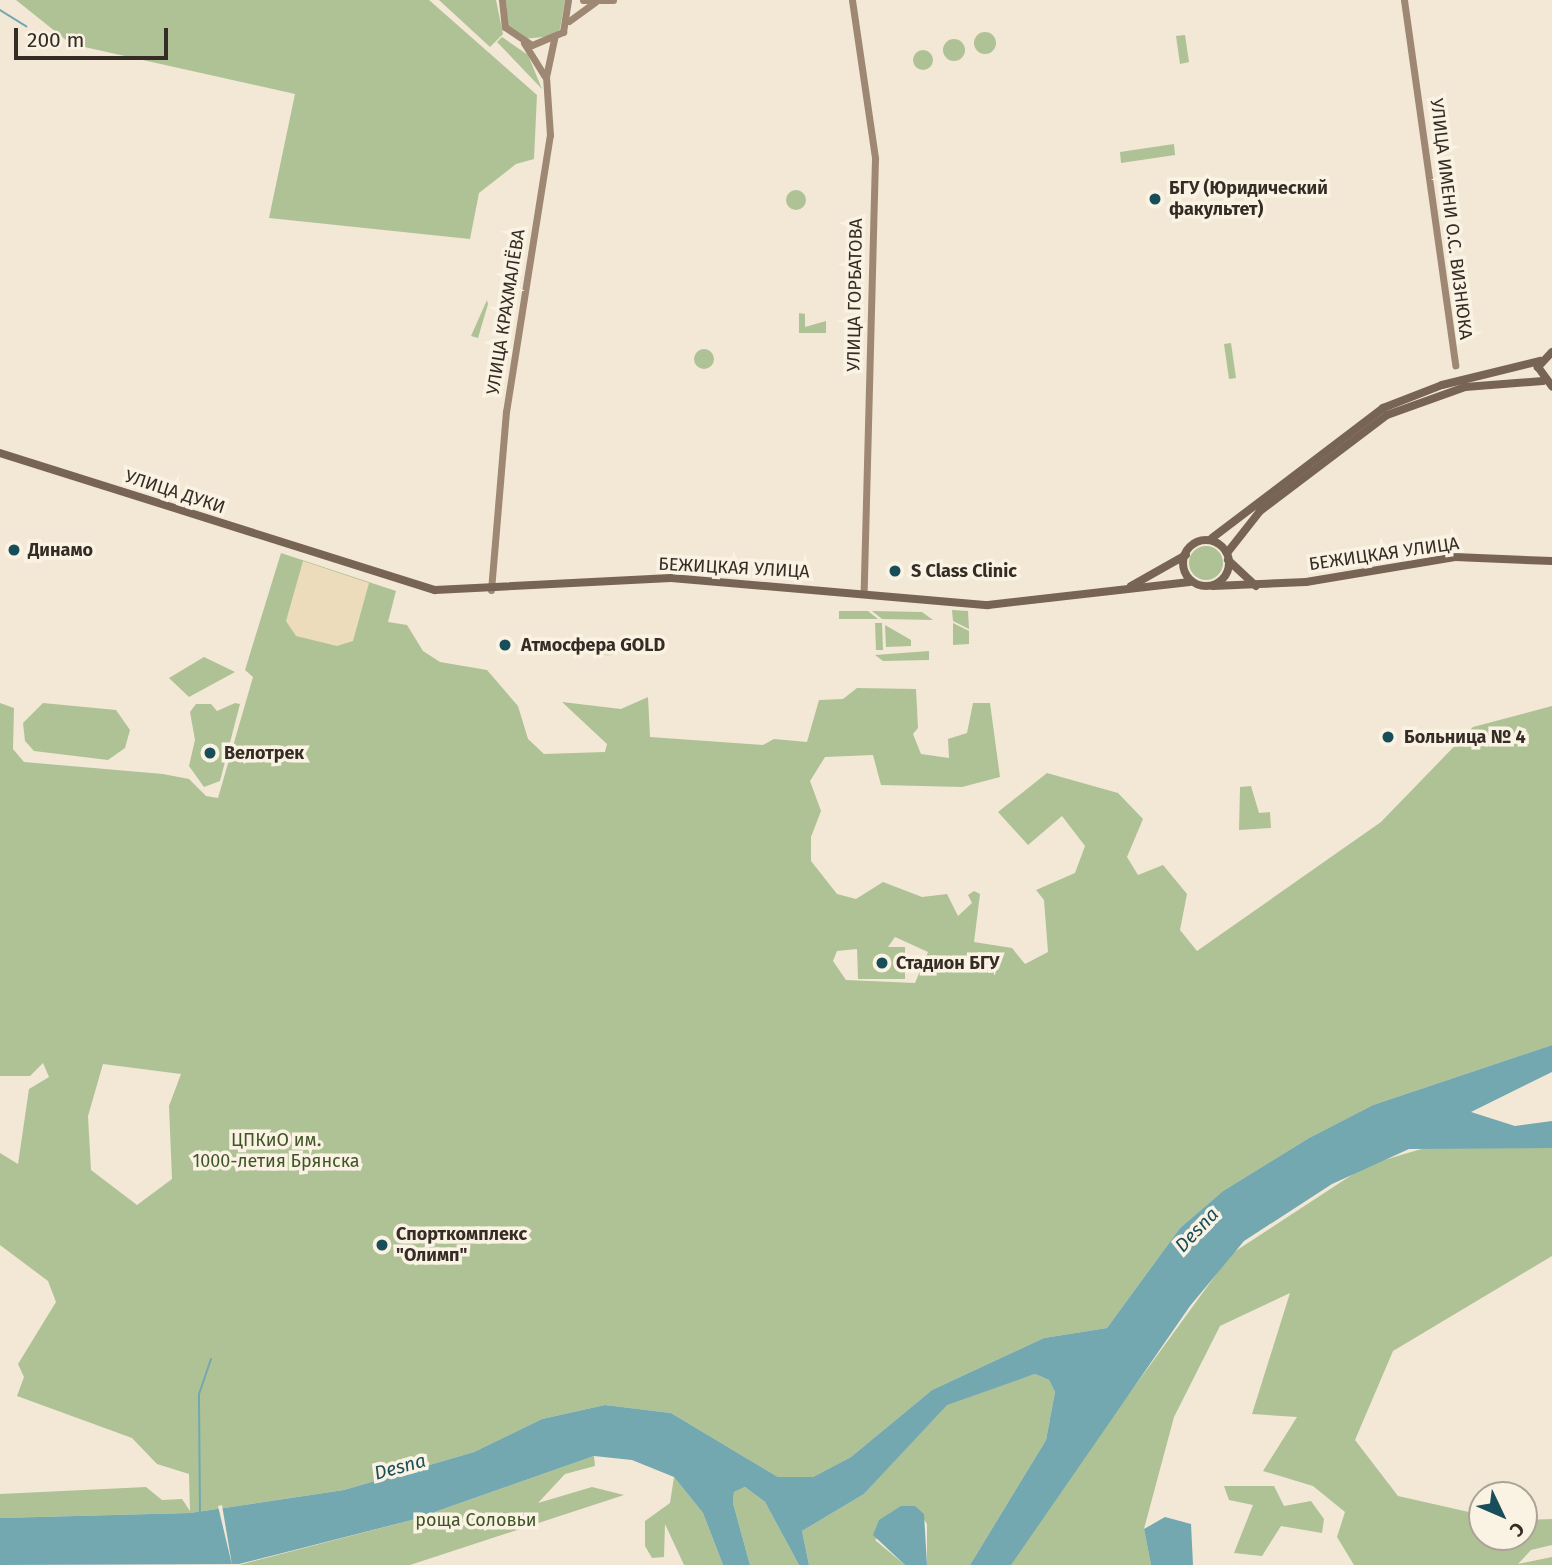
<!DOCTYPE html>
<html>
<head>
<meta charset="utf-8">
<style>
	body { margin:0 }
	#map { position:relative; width:1552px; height:1565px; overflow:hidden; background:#f3e8d6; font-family:"Fira Sans",sans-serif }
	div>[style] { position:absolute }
	.green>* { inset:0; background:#aec296 }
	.round { border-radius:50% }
	.plaza>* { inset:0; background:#ecdcbc }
	.water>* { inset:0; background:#73a8b1 }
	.pier>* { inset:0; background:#f3e8d6 }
	.stream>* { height:2px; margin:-1px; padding:0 1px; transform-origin:1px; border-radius:1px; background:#73a8b1 }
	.secondary>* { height:7px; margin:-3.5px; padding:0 3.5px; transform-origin:3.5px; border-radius:3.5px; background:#9f8873 }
	.primary>* { height:8px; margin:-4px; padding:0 4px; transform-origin:4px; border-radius:4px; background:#786454 }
	.primary>.ring { margin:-4px; padding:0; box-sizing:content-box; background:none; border:8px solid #786454; border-radius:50% }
	.dots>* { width:19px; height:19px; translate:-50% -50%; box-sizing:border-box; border:4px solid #faf2e3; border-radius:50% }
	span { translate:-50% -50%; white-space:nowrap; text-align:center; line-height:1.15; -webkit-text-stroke:7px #faf2e3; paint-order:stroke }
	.poi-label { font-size:18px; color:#352c25; font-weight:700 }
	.left { translate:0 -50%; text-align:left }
	.street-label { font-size:18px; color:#352c25 }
	.park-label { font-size:18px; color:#3f5527 }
	.water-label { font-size:19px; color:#184e59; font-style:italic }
	.north { position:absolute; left:1468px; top:1481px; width:70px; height:70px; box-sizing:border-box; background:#faf2e3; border:2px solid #aba397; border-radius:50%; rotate:134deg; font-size:19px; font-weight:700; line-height:28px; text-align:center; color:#352c25 }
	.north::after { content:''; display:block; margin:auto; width:24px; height:32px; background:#184e59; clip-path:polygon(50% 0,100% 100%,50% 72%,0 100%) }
	.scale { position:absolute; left:14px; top:28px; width:154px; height:32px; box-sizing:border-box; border:4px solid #352c25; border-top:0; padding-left:9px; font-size:21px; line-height:24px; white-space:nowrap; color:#352c25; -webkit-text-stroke:5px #faf2e3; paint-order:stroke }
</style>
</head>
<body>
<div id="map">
	<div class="green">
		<i style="clip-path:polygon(16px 0,429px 0,537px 95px,534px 159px,516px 164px,479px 193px,470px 239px,269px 218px,295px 94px,71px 44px)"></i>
		<i style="clip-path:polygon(439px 0,496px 0,503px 34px,490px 47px)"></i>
		<i style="clip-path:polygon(506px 0,565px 0,560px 29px,553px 36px,523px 39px,508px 26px)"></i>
		<i class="round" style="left:974px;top:32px;width:22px;height:22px"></i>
		<i style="clip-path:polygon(1185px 35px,1189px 62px,1180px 64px,1176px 36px)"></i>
		<i style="clip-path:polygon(502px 37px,528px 55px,542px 89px,497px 42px)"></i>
		<i class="round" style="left:943px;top:39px;width:22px;height:22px"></i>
		<i class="round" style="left:913px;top:50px;width:20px;height:20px"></i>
		<i style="clip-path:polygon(1174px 144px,1175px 155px,1121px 163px,1120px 152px)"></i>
		<i class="round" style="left:786px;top:190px;width:20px;height:20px"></i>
		<i style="clip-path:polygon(487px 300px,488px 304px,478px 338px,471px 336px)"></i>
		<i style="clip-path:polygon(799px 313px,805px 314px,805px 327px,826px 321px,826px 333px,799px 333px)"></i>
		<i style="clip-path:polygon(1231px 343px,1236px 378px,1229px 379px,1224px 344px)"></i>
		<i class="round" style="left:694px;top:349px;width:20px;height:20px"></i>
		<i class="round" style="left:1189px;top:546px;width:34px;height:34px"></i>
		<i style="clip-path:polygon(evenodd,281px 553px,396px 591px,388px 622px,407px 625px,423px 651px,440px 662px,487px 670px,518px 706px,528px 739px,544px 754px,605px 752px,607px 744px,562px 702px,621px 709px,648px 697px,650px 737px,763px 745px,774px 739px,807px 742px,819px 700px,843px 699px,857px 688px,916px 689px,918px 728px,913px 734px,921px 754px,949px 758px,948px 739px,967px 733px,973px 703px,990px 703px,1000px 777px,962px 787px,881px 785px,873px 755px,825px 757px,810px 781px,821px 811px,811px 837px,811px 861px,837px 894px,856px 899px,883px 882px,922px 897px,947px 894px,958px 916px,972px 903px,968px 895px,974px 891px,980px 894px,974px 942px,1012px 948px,1025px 964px,1048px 952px,1044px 900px,1036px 890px,1075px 873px,1085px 846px,1062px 816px,1028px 845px,998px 812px,1047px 773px,1118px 793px,1143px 819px,1127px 857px,1138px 875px,1163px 865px,1187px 894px,1180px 930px,1197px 951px,1381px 822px,1473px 727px,1552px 706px,1552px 1045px,1373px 1105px,1309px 1138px,1223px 1191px,1180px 1228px,1107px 1328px,1044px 1338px,932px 1390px,851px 1457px,813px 1477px,778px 1477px,671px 1413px,605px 1405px,542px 1419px,474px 1452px,344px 1490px,190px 1513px,0 1518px,0 1494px,146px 1487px,162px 1500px,182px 1499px,190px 1511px,189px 1474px,157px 1464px,132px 1438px,17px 1396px,24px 1377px,18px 1364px,56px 1302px,48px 1281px,0 1245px,0 1153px,18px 1164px,29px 1089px,49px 1077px,43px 1063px,30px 1076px,0 1076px,0 703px,14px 708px,13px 749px,24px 762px,163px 774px,189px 779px,206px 796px,218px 798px,253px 677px,245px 670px,281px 553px,895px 937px,928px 952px,915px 983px,846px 980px,833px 961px,837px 951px,857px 949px,858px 979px,905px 979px,905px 947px,888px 947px,895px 937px,281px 553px,103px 1064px,181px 1074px,169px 1106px,172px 1179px,137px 1205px,91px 1170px,88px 1116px,103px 1064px)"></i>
		<i style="clip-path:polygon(952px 610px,968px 611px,969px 629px,953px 621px)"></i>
		<i style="clip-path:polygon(839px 611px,868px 611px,878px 619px,839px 619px)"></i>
		<i style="clip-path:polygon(872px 611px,922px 612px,933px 620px,882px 619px)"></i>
		<i style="clip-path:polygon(875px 623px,882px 623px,883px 650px,876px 650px)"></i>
		<i style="clip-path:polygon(953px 623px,969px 631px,969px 644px,953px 645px)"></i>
		<i style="clip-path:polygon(885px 625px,911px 640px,911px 646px,886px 647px)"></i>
		<i style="clip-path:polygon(929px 651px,929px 660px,883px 661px,875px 655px)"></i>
		<i style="clip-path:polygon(204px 657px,235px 672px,189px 697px,169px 678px)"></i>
		<i style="clip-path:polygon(43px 703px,116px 710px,130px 730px,125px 748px,108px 760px,34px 751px,25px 741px,23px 723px)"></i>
		<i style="clip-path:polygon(235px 703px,240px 704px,220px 781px,204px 787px,189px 766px,195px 740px,190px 712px,196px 704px,211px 704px,217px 711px)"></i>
		<i style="clip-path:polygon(1251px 786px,1259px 813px,1270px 812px,1271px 828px,1239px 830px,1240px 787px)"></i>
		<i style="clip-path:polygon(1435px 1145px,1552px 1148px,1552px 1256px,1393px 1351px,1355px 1440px,1398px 1496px,1482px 1515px,1482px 1537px,1524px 1537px,1524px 1520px,1552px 1519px,1552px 1545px,1531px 1550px,1518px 1564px,1552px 1557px,1552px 1565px,1354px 1565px,1337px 1537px,1345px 1512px,1313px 1486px,1263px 1471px,1297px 1417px,1252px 1414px,1290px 1293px,1220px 1326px,1174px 1417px,1144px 1529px,1151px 1565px,1011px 1565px,1032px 1527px,1231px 1254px,1367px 1165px)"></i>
		<i style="clip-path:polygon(1035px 1374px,1049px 1380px,1055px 1392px,1046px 1440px,970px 1565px,927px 1565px,927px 1524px,915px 1506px,875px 1540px,905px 1565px,809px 1565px,802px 1531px,864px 1494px,947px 1404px)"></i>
		<i style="clip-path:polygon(594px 1456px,595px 1466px,565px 1474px,538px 1503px,592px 1487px,624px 1495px,410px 1565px,239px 1565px,412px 1520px)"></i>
		<i style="clip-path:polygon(674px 1477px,703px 1513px,723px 1565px,684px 1565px,665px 1524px,664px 1557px,652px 1558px,645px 1546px,645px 1521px,670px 1503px)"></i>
		<i style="clip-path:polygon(1224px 1486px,1274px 1486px,1284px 1506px,1311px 1501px,1324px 1519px,1322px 1533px,1281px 1526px,1262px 1556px,1234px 1553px,1253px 1505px,1229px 1500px)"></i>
		<i style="clip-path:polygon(745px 1487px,765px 1502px,799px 1565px,750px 1565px,733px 1503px,734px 1492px)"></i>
	</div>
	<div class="plaza">
		<i style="clip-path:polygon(303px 561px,369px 583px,353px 641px,337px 646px,296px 636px,286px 621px)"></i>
		<i class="round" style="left:600px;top:640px;width:16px;height:16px"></i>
	</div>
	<div class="water">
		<i style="clip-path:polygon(1552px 1045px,1552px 1072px,1471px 1112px,1515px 1126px,1552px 1121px,1552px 1148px,1409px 1149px,1332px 1184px,1244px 1241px,1190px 1306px,1011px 1565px,970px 1565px,1046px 1440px,1055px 1392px,1049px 1380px,1035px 1374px,947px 1405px,864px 1494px,802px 1531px,809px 1565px,799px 1565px,765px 1502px,745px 1487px,734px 1492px,733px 1503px,750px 1565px,723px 1565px,703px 1513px,674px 1477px,632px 1460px,594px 1456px,412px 1520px,239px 1564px,0 1565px,0 1518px,190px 1513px,344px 1490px,474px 1452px,542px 1419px,605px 1405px,671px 1413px,778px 1477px,813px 1477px,851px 1457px,932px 1390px,1044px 1338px,1107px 1328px,1180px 1228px,1223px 1191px,1309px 1138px,1373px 1105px)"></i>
		<i style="clip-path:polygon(901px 1506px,915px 1506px,924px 1514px,927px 1565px,905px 1565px,873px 1535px,879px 1520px)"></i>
		<i style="clip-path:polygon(1165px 1517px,1191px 1524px,1193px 1565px,1151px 1565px,1144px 1529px)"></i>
	</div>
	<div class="pier">
		<i style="clip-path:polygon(222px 1505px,232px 1565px,218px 1506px)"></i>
	</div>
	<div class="stream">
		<i style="left:0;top:10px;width:31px;rotate:32deg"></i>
		<i style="left:200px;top:1514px;width:120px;rotate:-90.5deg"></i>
		<i style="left:199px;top:1394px;width:37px;rotate:-71deg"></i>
	</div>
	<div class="secondary">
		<i style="left:502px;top:0;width:27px;rotate:84deg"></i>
		<i style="left:505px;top:27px;width:32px;rotate:34deg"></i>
		<i style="left:532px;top:45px;width:34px;rotate:-23deg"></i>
		<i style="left:563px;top:32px;width:32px;rotate:-81deg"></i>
		<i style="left:583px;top:0;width:30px"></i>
		<i style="left:852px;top:0;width:160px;rotate:81.7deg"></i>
		<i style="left:875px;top:158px;width:434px;rotate:91.5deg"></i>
		<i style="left:1404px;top:0;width:369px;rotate:82deg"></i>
		<i style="left:569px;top:21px;width:32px;rotate:-36deg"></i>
		<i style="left:524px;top:43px;width:39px;rotate:58deg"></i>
		<i style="left:491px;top:590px;width:179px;rotate:-85.2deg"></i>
		<i style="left:506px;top:412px;width:280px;rotate:-81deg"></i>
		<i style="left:550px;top:135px;width:58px;rotate:-93.9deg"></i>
		<i style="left:546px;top:77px;width:39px;rotate:-78deg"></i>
	</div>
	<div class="primary">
		<i style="left:1552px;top:352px;width:21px;rotate:133deg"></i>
		<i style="left:1538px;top:367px;width:24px;rotate:54deg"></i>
		<i style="left:0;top:453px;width:456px;rotate:17.5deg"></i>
		<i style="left:435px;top:590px;width:236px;rotate:-2.9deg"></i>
		<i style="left:671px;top:578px;width:318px;rotate:4.9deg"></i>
		<i style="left:988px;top:605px;width:203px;rotate:-6.5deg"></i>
		<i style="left:1212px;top:538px;width:215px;rotate:-37.2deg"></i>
		<i style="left:1383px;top:408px;width:63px;rotate:-21.3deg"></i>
		<i style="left:1442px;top:385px;width:101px;rotate:-13.8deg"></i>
		<i class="ring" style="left:1183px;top:540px;width:38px;height:38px"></i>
		<i style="left:1227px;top:553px;width:53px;rotate:-51.8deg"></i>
		<i style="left:1260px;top:511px;width:159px;rotate:-37.1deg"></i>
		<i style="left:1387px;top:415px;width:83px;rotate:-19.7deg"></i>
		<i style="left:1465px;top:387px;width:78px;rotate:-4.4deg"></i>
		<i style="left:1228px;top:560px;width:38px;rotate:43deg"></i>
		<i style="left:1131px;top:586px;width:63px;rotate:-29.4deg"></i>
		<i style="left:1213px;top:586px;width:93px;rotate:-2.5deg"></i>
		<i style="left:1306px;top:582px;width:151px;rotate:-9.5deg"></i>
		<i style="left:1455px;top:557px;width:97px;rotate:2.4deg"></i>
	</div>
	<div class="dots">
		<i style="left:1155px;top:199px;background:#184e59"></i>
		<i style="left:14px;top:550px;background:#184e59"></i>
		<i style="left:895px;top:571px;background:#184e59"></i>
		<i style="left:505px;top:645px;background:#184e59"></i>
		<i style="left:1388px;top:737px;background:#184e59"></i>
		<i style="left:210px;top:753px;background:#184e59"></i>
		<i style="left:882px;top:963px;background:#184e59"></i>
		<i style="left:382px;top:1245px;background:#184e59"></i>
	</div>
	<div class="poi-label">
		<span class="left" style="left:1169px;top:199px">БГУ (Юридический<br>факультет)</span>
		<span class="left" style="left:28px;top:550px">Динамо</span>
		<span class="left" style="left:911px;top:571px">S Class Clinic</span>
		<span class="left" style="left:521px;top:645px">Атмосфера GOLD</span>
		<span class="left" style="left:1404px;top:737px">Больница № 4</span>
		<span class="left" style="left:224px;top:753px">Велотрек</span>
		<span class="left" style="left:896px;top:963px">Стадион БГУ</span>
		<span class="left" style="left:396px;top:1245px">Спорткомплекс<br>"Олимп"</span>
	</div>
	<div class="street-label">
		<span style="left:1451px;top:219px;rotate:83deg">УЛИЦА ИМЕНИ О.С. ВИЗНЮКА</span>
		<span style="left:855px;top:295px;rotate:-89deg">УЛИЦА ГОРБАТОВА</span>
		<span style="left:506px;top:312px;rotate:-81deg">УЛИЦА КРАХМАЛЁВА</span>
		<span style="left:175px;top:492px;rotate:18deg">УЛИЦА ДУКИ</span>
		<span style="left:1384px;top:554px;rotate:-8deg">БЕЖИЦКАЯ УЛИЦА</span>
		<span style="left:734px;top:568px;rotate:3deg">БЕЖИЦКАЯ УЛИЦА</span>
	</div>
	<div class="park-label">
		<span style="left:276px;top:1151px">ЦПКиО им.<br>1000-летия Брянска</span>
		<span style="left:476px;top:1520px">роща Соловьи</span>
	</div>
	<div class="water-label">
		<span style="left:1197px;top:1230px;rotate:-46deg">Desna</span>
		<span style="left:400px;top:1467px;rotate:-15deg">Desna</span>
	</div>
	<div class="north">С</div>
	<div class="scale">200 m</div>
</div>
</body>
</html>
